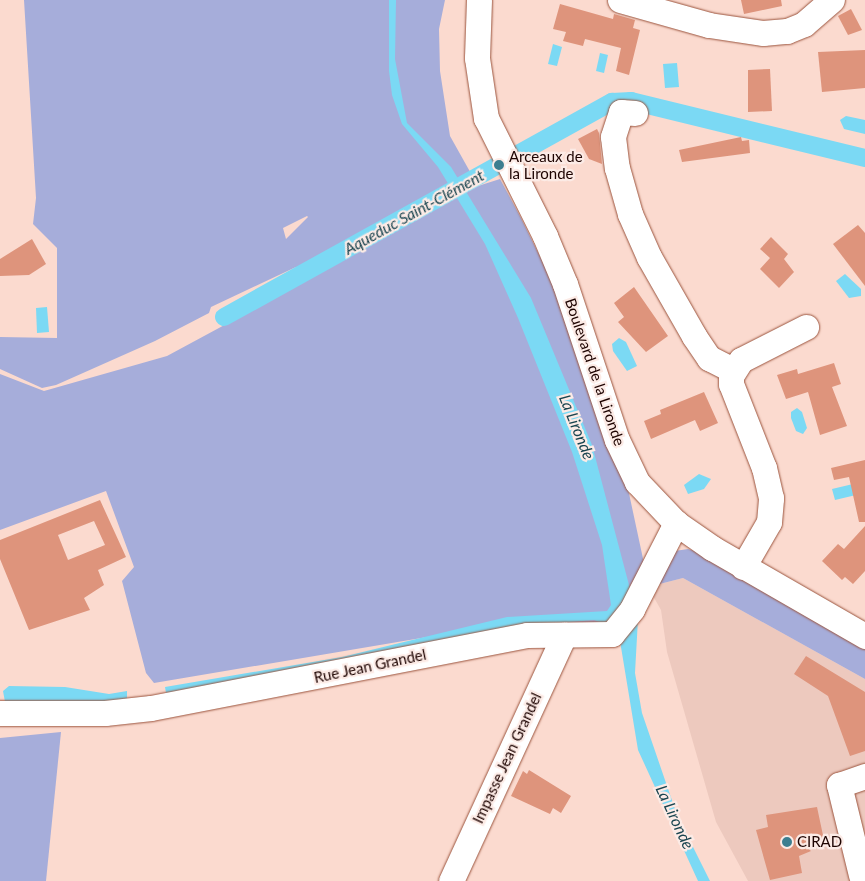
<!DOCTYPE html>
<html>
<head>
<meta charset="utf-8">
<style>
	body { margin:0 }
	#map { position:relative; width:865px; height:881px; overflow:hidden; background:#fbdacf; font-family:Lato,sans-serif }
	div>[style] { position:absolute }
	.built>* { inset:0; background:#edc9be }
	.green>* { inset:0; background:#a6adda }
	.water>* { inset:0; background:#7bd9f4 }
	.canal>* { height:18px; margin:-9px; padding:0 9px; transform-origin:9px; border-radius:9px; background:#7bd9f4 }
	.building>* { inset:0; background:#de947c }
	.roads { filter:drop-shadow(0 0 1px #9b543d) drop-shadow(0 0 1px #9b543d) }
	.minor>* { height:25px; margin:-12.5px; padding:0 12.5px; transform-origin:12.5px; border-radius:12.5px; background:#fff }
	.dots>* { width:14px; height:14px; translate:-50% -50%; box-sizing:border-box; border:2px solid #fcebe6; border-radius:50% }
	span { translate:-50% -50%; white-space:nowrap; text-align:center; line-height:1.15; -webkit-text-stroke:4.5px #fcebe6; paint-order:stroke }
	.poi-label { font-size:15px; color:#1d0300 }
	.left { translate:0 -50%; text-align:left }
	.street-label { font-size:15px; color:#1d0300 }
	.water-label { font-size:16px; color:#19444f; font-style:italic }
</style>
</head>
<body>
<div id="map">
	<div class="built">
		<i style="clip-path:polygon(683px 578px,865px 679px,865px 881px,748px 881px,716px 822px,667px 652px,661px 610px,648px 587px)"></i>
	</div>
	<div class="green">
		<i style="clip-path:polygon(evenodd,24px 0,445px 0,439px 29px,440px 71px,450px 136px,478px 186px,500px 179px,521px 218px,554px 285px,627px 484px,645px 568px,609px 627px,445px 634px,154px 683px,146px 673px,122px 581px,134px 567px,106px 491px,0 530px,0 374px,44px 391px,167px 356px,304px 282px,296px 267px,211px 307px,209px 313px,155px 341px,56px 385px,42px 388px,0 369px,0 337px,57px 338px,57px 248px,33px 224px,36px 198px,24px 0,307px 216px,308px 217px,286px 239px,283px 228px,307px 216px)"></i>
		<i style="clip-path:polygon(688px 549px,705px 554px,865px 648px,865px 679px,683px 578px,648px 587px,668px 552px)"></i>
		<i style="clip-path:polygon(61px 732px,46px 881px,0 881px,0 738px)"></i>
	</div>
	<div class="water">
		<i style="clip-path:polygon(389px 0,396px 0,395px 59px,407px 123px,451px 167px,531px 298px,592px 445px,638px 619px,635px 673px,642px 713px,677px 815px,710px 881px,698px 881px,638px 750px,620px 641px,609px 626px,594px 620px,533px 625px,166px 693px,165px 687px,342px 657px,507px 617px,607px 611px,611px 605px,602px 545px,572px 452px,518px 318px,485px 244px,438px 167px,402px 124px,392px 95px,389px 71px)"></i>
		<i style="clip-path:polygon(553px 44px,562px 47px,557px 66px,548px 64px)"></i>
		<i style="clip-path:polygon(600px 53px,608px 55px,604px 73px,596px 71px)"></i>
		<i style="clip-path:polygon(677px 63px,679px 87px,665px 88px,663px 64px)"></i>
		<i style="clip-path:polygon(846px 116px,865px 120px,865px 134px,844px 129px,840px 120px)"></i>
		<i style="clip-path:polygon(845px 274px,861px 289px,861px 296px,849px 298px,836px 281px)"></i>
		<i style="clip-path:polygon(47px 307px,49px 332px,37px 333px,36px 308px)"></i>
		<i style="clip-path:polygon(619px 338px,626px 342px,637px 366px,627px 371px,613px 351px,612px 344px)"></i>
		<i style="clip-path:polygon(797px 408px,802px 412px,807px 428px,803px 434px,796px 431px,791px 418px,791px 412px)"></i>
		<i style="clip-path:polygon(699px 474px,711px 479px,704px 489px,688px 494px,684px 485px)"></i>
		<i style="clip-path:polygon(853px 484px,856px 495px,835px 500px,832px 489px)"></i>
		<i style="clip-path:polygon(9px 686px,65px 687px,109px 694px,127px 691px,127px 702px,5px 702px,3px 691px)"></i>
	</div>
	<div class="canal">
		<i style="left:224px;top:317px;width:444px;rotate:-29deg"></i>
		<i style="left:612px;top:102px;width:19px;rotate:-3deg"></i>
		<i style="left:631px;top:101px;width:241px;rotate:13.7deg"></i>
	</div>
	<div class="building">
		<i style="clip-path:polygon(741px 0,781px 0,782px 6px,744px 14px)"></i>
		<i style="clip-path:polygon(560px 4px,613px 19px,614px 14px,635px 20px,633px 28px,640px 30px,629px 75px,616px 71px,621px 48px,585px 39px,583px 46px,563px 41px,566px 32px,553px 29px)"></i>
		<i style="clip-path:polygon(851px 9px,862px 30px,848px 35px,838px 16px)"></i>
		<i style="clip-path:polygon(865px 50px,865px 88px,822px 92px,818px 52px)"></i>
		<i style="clip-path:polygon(770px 69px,772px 111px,748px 112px,748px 70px)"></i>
		<i style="clip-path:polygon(597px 129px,599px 133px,602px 164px,589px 159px,578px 139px)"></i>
		<i style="clip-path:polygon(741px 137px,742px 141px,749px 140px,750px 153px,682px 162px,679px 150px)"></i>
		<i style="clip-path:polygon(858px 225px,865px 233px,865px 286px,833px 244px)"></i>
		<i style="clip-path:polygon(771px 237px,788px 254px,784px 259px,794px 272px,779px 288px,760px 269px,770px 258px,760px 249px)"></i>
		<i style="clip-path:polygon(32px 239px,46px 264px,29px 275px,0 276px,0 259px)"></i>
		<i style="clip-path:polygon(634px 287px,668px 336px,646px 352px,618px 322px,624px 317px,614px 303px)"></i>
		<i style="clip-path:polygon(834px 363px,841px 384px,832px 387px,847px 426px,820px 435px,808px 392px,786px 399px,777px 375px,797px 369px,798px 374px)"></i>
		<i style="clip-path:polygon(704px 392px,718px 423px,700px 431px,695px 420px,651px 439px,644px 421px,661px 414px,660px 410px)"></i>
		<i style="clip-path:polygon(865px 460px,865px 522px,859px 522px,849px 477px,834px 480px,831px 468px)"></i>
		<i style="clip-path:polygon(evenodd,100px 500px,126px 557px,98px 570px,104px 585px,84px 598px,90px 610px,29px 630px,0 559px,0 540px,100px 500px,94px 521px,105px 545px,68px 560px,58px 535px,94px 521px)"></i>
		<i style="clip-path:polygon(865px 526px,865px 571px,853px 584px,845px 577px,842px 580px,822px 561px,838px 544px,844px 549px)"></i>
		<i style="clip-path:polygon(806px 656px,865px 692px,865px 751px,850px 756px,828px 696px,794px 674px)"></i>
		<i style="clip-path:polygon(529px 770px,571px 796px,561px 813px,553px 808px,550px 814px,511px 796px,523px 771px,527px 774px)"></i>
		<i style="clip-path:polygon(817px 807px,824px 840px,804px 845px,811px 851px,799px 856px,802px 873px,770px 880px,756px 830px,768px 827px,766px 815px)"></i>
	</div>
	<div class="roads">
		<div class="minor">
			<i style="left:479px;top:0;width:58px;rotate:92deg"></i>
			<i style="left:477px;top:58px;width:61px;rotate:81.5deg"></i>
			<i style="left:486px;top:118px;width:132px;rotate:63.4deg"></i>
			<i style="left:545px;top:236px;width:52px;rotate:67.4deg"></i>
			<i style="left:565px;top:284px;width:164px;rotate:71.6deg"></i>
			<i style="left:617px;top:440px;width:47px;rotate:64.5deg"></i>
			<i style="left:637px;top:482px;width:57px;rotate:46.4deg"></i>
			<i style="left:676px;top:523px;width:44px;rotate:34.8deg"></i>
			<i style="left:712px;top:548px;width:177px;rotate:29.9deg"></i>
			<i style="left:620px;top:0;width:92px;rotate:15.7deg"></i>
			<i style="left:709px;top:25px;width:55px;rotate:8.4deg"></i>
			<i style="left:763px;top:33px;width:24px;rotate:-5deg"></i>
			<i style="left:787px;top:31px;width:18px;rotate:-22deg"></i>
			<i style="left:804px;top:24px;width:37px;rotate:-41deg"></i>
			<i style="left:635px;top:113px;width:14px;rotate:-176deg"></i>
			<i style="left:621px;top:112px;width:26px;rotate:108deg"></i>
			<i style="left:613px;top:137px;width:31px;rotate:83deg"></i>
			<i style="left:617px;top:168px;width:48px;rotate:74.2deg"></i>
			<i style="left:630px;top:214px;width:47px;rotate:66.2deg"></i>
			<i style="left:649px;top:257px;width:91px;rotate:60.3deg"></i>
			<i style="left:694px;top:336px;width:27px;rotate:56deg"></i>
			<i style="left:709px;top:358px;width:27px;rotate:27deg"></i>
			<i style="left:743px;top:567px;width:52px;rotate:-60deg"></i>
			<i style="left:769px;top:522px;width:24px;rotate:-85deg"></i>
			<i style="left:771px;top:498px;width:31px;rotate:-103deg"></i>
			<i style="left:764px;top:468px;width:90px;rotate:-111.4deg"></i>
			<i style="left:731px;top:384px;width:8px;rotate:-90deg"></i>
			<i style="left:731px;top:376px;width:19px;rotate:-58deg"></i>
			<i style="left:741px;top:360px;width:73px;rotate:-26.9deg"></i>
			<i style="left:0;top:713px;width:105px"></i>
			<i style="left:105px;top:713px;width:46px;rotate:-6.2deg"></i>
			<i style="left:151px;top:708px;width:383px;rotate:-11deg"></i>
			<i style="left:527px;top:635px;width:85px;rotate:-0.7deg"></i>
			<i style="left:612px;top:634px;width:32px;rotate:-51deg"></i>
			<i style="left:632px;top:609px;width:97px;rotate:-62.9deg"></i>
			<i style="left:861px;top:875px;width:93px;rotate:-103.7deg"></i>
			<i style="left:839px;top:785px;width:28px;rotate:-19deg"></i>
			<i style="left:451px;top:881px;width:271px;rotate:-65.3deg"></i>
		</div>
	</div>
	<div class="dots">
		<i style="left:499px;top:165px;background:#3c7e90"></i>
		<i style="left:787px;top:842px;background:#3c7e90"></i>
	</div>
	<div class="poi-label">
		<span class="left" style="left:509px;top:165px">Arceaux de<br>la Lironde</span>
		<span class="left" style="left:797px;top:842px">CIRAD</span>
	</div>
	<div class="street-label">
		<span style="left:595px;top:372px;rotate:71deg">Boulevard de la Lironde</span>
		<span style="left:370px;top:666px;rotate:-12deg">Rue Jean Grandel</span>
		<span style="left:507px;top:758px;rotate:-65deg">Impasse Jean Grandel</span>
	</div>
	<div class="water-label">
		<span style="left:414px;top:212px;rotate:-29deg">Aqueduc Saint-Clément</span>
		<span style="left:577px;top:427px;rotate:68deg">La Lironde</span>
		<span style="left:675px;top:817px;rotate:65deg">La Lironde</span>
	</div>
</div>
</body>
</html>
